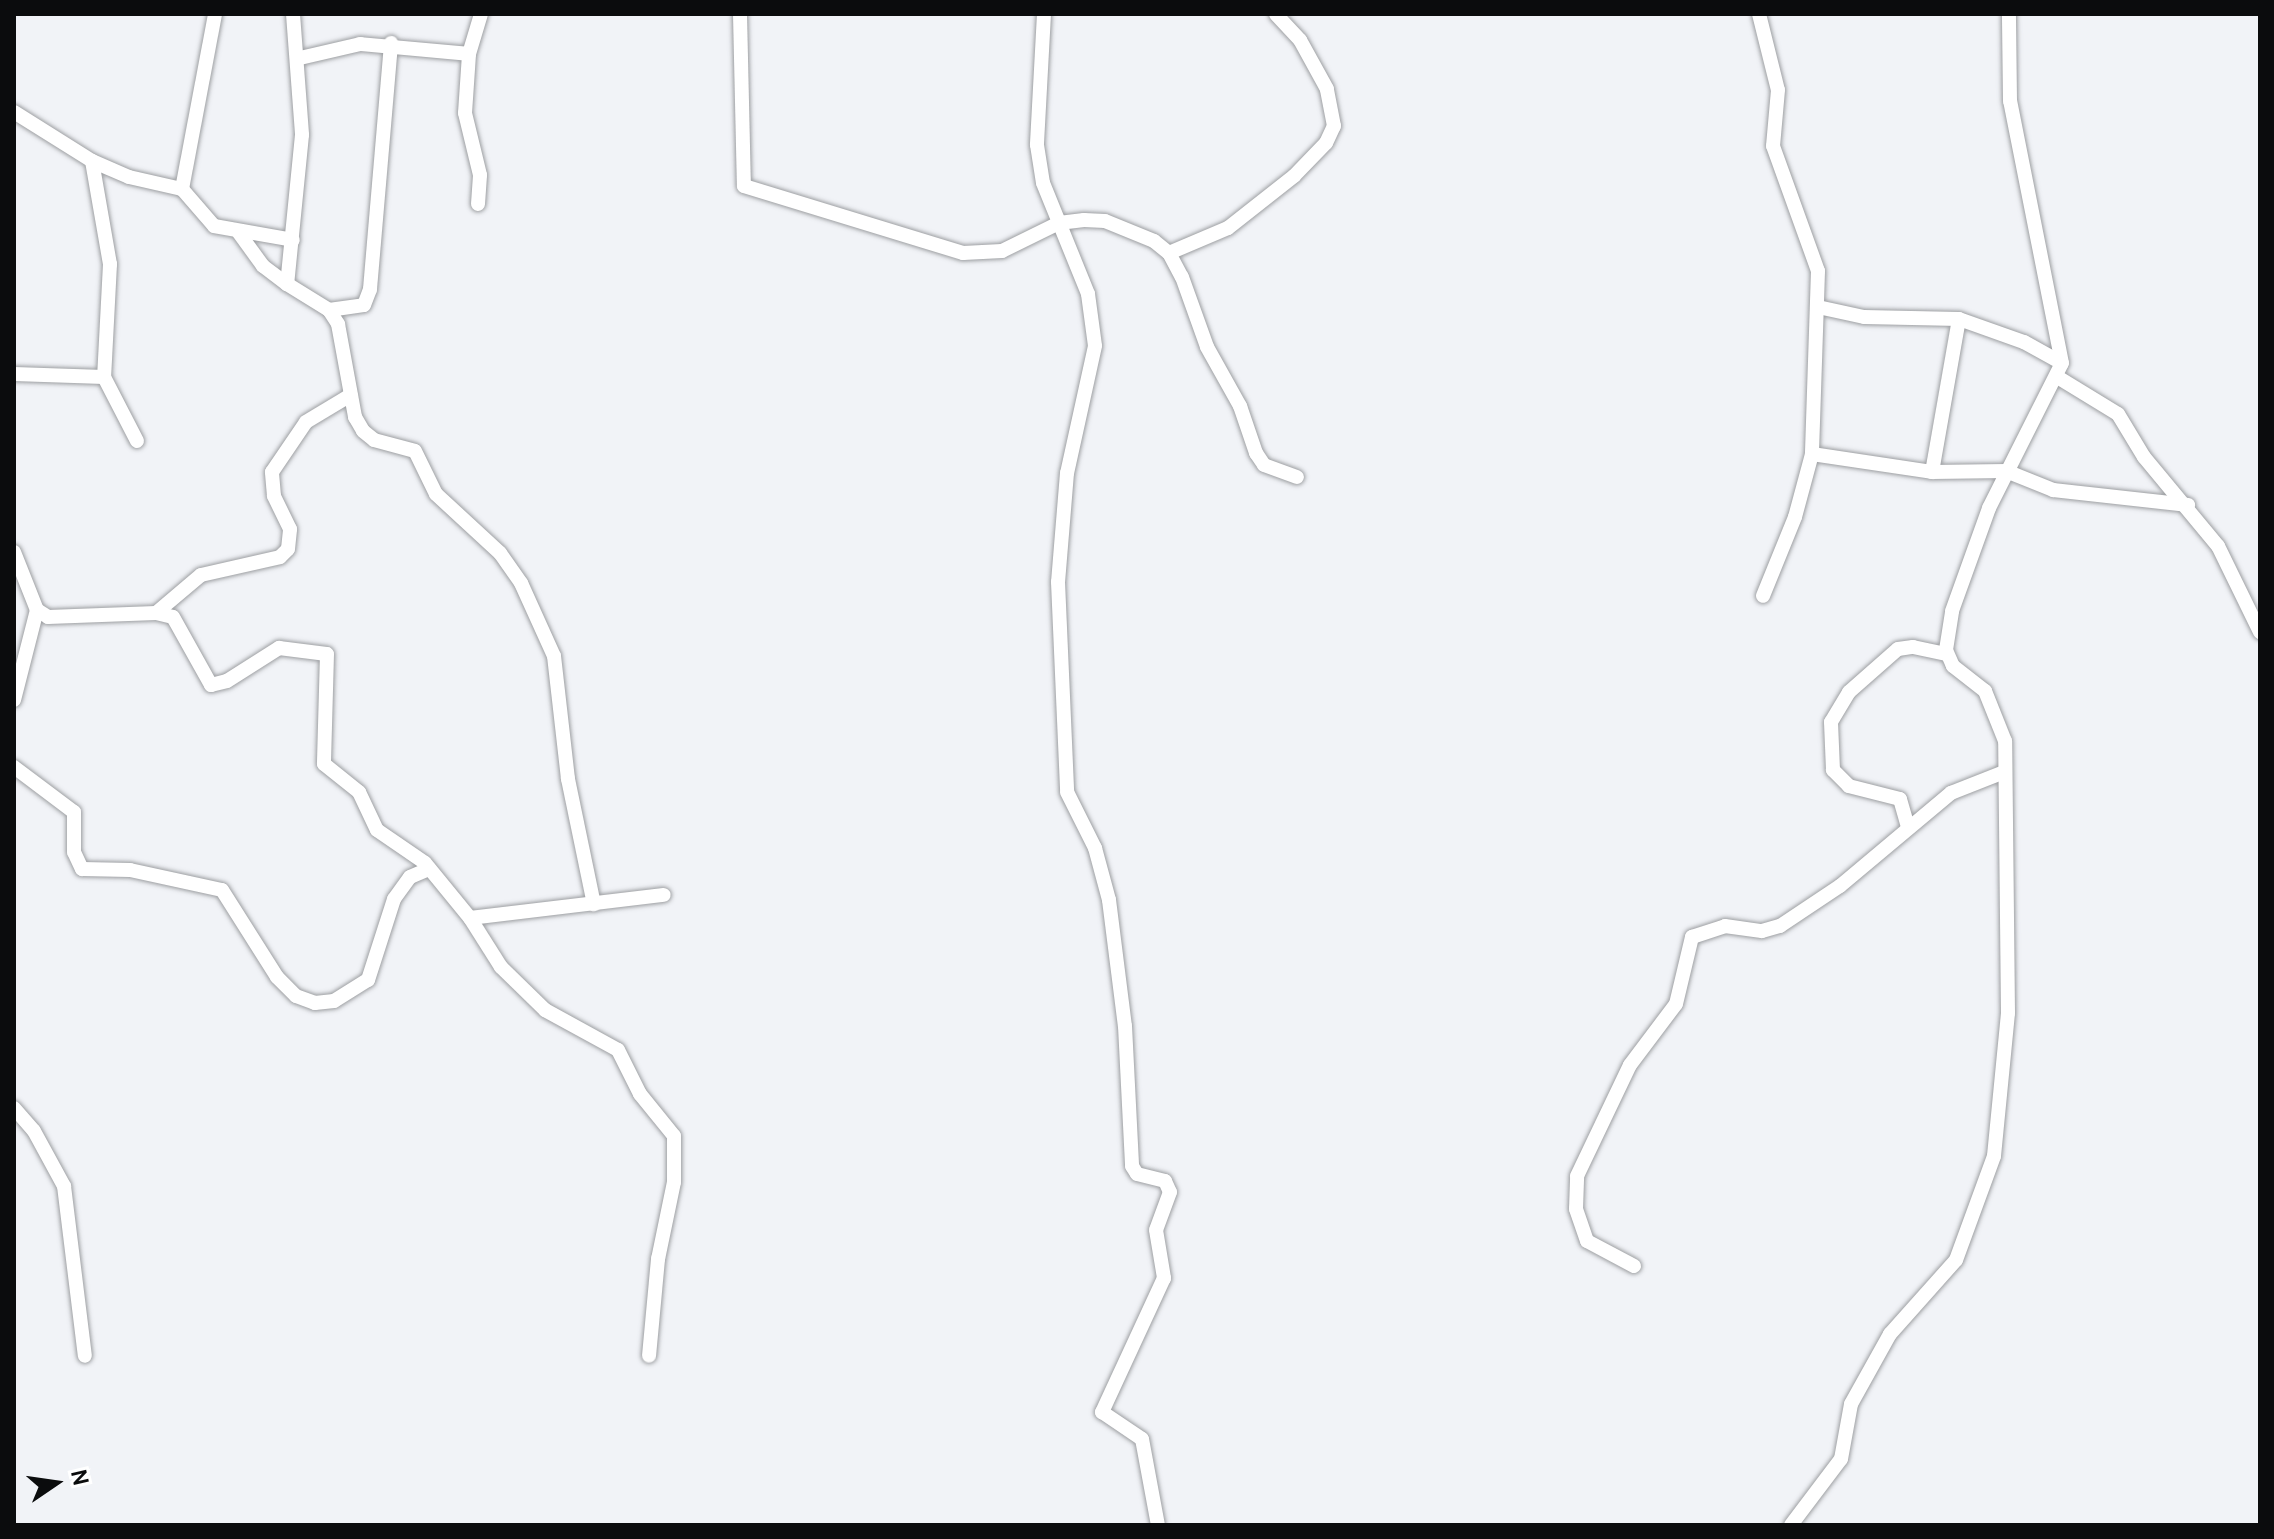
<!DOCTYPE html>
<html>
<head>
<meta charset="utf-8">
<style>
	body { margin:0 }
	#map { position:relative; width:2274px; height:1539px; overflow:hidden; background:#f1f3f7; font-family:Cabin,sans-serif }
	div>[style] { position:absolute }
	.roads { filter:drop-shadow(0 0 2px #9d9fa2) drop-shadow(0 0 2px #9d9fa2) }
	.minor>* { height:14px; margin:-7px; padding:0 7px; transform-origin:7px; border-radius:7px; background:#fff }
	span { translate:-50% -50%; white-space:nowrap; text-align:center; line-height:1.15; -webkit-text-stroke:6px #fff; paint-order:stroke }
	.frame { position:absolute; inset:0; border:16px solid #0b0c0d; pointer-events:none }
	.north { position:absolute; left:16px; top:1443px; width:80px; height:80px; -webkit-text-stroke:6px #fff; paint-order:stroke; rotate:77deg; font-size:22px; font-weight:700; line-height:32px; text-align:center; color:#0b0c0d }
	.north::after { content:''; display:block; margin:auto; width:28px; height:36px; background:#0b0c0d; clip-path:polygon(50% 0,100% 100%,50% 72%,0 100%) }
</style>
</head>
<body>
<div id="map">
	<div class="roads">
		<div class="minor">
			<i style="left:293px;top:14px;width:121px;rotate:85.7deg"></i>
			<i style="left:302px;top:135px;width:150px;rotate:95.7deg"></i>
			<i style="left:287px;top:284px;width:49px;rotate:31.8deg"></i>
			<i style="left:329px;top:310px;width:17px;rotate:57deg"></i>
			<i style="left:338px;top:324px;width:95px;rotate:79.6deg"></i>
			<i style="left:355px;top:417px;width:16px;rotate:60deg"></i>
			<i style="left:363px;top:431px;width:14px;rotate:39deg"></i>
			<i style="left:374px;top:440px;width:42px;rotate:15deg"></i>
			<i style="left:415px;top:451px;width:48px;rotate:64deg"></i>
			<i style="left:436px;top:494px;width:87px;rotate:42.7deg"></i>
			<i style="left:500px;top:553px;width:37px;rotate:55deg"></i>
			<i style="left:521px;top:583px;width:80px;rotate:65.7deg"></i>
			<i style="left:554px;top:656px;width:124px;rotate:83.5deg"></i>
			<i style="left:568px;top:779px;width:128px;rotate:78.3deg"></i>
			<i style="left:740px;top:14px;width:172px;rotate:88.7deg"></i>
			<i style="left:744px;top:186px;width:229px;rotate:17deg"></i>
			<i style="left:963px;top:253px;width:39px;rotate:-3deg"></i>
			<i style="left:1002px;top:251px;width:64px;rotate:-26.2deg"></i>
			<i style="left:1059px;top:223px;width:25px;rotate:-7deg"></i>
			<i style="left:1084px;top:220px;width:21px;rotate:3deg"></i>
			<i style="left:1105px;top:221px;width:53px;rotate:22.2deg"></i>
			<i style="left:1154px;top:241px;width:19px;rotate:39deg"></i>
			<i style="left:1169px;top:253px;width:27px;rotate:62deg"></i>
			<i style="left:1182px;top:277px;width:74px;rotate:70.3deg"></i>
			<i style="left:1207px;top:347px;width:68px;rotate:60.8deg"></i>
			<i style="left:1240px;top:406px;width:50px;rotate:71.2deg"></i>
			<i style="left:1256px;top:453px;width:14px;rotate:56deg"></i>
			<i style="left:1264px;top:465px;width:35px;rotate:20deg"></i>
			<i style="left:1044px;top:14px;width:131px;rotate:93.1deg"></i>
			<i style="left:1037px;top:145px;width:38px;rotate:81deg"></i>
			<i style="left:1043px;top:183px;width:120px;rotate:67.9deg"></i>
			<i style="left:1088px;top:294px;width:52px;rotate:82.3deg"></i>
			<i style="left:1095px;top:346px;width:130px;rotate:102.4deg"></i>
			<i style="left:1067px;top:473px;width:109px;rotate:94.7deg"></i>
			<i style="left:1058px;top:582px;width:210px;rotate:87.5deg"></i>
			<i style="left:1067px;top:792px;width:63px;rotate:63.4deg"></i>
			<i style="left:1095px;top:848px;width:54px;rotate:74.9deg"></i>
			<i style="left:1109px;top:900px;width:127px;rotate:82.8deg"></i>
			<i style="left:1125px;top:1026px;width:140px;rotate:87.1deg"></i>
			<i style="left:1132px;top:1166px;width:9px;rotate:58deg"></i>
			<i style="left:1137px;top:1174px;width:29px;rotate:14deg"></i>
			<i style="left:1165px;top:1181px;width:12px;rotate:66deg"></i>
			<i style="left:1170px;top:1192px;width:40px;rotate:110.2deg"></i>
			<i style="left:1156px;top:1230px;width:49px;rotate:80.5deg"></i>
			<i style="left:1164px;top:1278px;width:148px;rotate:114.8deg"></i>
			<i style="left:1102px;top:1412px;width:48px;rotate:34deg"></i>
			<i style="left:1142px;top:1439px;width:87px;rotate:79.5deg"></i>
			<i style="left:1759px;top:14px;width:78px;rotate:76deg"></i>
			<i style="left:1778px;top:90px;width:56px;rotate:95.1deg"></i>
			<i style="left:1773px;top:146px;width:133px;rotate:70.2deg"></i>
			<i style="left:1818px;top:271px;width:183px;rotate:91.9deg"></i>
			<i style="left:1812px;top:454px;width:65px;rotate:105.1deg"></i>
			<i style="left:1795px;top:517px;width:85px;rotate:112.1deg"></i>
			<i style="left:300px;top:58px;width:62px;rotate:-13.1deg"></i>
			<i style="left:360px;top:44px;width:109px;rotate:5.2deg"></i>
			<i style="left:14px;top:112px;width:92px;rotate:32.1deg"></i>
			<i style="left:92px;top:161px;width:40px;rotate:23.4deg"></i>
			<i style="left:129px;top:177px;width:54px;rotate:12.8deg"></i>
			<i style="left:182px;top:189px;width:49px;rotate:49.1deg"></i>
			<i style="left:214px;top:226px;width:80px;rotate:10deg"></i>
			<i style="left:92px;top:161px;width:105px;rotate:80.1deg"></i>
			<i style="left:110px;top:264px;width:113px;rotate:93deg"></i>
			<i style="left:182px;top:189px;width:178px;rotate:-79.3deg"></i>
			<i style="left:478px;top:204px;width:29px;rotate:-86deg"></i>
			<i style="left:480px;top:175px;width:64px;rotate:-103.6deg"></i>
			<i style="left:465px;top:113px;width:59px;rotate:-86.1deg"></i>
			<i style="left:469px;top:54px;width:42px;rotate:-73.3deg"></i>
			<i style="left:239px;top:233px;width:41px;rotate:54deg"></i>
			<i style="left:263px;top:266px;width:30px;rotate:37deg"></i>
			<i style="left:1169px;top:253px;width:64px;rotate:-23deg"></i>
			<i style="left:1228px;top:228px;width:84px;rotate:-38.2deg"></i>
			<i style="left:1294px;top:176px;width:46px;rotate:-45.9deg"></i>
			<i style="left:1326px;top:143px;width:19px;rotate:-65deg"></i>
			<i style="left:1334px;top:126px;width:38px;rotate:-101deg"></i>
			<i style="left:1327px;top:89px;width:56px;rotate:-118.9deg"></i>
			<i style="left:1300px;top:40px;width:35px;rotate:-133deg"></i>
			<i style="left:1818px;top:307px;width:47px;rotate:12.3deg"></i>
			<i style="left:1864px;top:317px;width:95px;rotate:1.2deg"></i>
			<i style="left:1959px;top:319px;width:69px;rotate:19.5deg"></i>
			<i style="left:2024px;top:342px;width:43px;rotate:28.9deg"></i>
			<i style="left:329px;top:310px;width:35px;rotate:-8deg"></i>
			<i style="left:364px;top:305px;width:17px;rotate:-69deg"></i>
			<i style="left:370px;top:289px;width:247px;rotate:-85.1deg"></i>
			<i style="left:14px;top:374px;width:90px;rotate:1.9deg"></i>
			<i style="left:104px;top:377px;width:72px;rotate:62.7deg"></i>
			<i style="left:2059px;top:378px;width:69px;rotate:31.4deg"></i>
			<i style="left:2118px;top:414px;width:50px;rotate:58.8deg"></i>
			<i style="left:2144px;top:457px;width:116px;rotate:50.3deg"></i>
			<i style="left:2218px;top:546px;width:96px;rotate:64deg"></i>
			<i style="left:1812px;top:454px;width:121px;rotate:8.5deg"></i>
			<i style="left:1932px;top:472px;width:74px;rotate:-0.8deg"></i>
			<i style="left:2006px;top:471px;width:51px;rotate:22deg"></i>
			<i style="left:2053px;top:490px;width:136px;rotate:6.3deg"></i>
			<i style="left:1932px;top:472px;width:155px;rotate:-80deg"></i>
			<i style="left:14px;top:552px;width:62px;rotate:68.4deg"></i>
			<i style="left:37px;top:610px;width:13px;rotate:32deg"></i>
			<i style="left:48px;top:617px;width:108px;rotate:-2.1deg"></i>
			<i style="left:156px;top:613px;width:17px;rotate:13deg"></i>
			<i style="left:173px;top:617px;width:78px;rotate:60.8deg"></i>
			<i style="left:211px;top:685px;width:16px;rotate:-14deg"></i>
			<i style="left:227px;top:681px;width:62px;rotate:-32.4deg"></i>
			<i style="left:279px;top:648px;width:48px;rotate:7.1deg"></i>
			<i style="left:327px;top:654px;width:110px;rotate:91.6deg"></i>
			<i style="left:324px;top:764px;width:45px;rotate:38.7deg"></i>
			<i style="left:359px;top:792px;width:42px;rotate:64.7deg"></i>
			<i style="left:377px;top:830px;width:58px;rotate:34.5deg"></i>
			<i style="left:425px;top:863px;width:71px;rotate:50.7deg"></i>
			<i style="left:470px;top:918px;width:195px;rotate:-6.8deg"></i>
			<i style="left:156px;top:613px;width:59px;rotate:-40.2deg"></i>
			<i style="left:201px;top:575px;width:81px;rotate:-12.8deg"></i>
			<i style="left:280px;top:557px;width:11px;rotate:-45deg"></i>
			<i style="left:288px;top:549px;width:20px;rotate:-84deg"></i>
			<i style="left:290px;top:529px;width:37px;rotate:-116deg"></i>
			<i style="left:274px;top:496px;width:24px;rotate:-95deg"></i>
			<i style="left:272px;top:472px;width:60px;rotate:-55.8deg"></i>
			<i style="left:306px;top:422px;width:52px;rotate:-31deg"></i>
			<i style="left:14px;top:700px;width:93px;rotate:-75.7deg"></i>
			<i style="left:14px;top:767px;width:75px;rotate:36.9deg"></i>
			<i style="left:74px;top:812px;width:40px;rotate:90deg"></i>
			<i style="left:74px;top:852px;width:19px;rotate:65deg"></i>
			<i style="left:82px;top:869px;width:48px;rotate:1.2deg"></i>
			<i style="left:130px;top:870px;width:94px;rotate:12.3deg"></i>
			<i style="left:222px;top:890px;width:103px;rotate:57.7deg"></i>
			<i style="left:277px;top:977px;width:27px;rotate:45deg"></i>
			<i style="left:296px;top:996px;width:20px;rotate:20deg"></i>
			<i style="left:315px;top:1003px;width:19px;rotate:-6deg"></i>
			<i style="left:334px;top:1001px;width:40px;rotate:-32deg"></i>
			<i style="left:368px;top:980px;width:85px;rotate:-72.2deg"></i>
			<i style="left:394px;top:899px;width:27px;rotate:-54deg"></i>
			<i style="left:410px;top:877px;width:21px;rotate:-23deg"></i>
			<i style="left:1908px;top:827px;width:29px;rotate:-106deg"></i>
			<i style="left:1900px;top:799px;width:53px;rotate:-165.7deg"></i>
			<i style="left:1849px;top:786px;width:23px;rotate:-135deg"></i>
			<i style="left:1833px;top:770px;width:48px;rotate:-92.4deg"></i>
			<i style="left:1831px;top:722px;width:35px;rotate:-59deg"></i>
			<i style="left:1849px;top:692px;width:65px;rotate:-41.3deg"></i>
			<i style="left:1898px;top:649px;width:15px;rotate:-8deg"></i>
			<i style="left:1913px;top:647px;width:35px;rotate:12deg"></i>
			<i style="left:470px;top:918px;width:58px;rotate:57.7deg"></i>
			<i style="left:501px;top:967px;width:62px;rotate:44.3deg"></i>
			<i style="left:545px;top:1010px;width:83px;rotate:28.7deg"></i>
			<i style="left:618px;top:1050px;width:49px;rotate:63.4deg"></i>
			<i style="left:640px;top:1094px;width:54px;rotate:51deg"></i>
			<i style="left:674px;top:1136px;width:46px;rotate:90deg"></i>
			<i style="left:674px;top:1182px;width:79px;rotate:101.7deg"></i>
			<i style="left:658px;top:1259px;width:97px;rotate:95.3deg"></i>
			<i style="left:14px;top:1108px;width:30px;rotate:49deg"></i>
			<i style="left:34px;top:1131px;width:63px;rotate:61.4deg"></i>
			<i style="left:64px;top:1186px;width:171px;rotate:83deg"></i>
			<i style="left:1634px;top:1266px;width:53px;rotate:-152deg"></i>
			<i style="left:1587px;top:1241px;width:34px;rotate:-109deg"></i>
			<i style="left:1576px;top:1209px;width:33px;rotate:-88deg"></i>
			<i style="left:1577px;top:1176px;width:123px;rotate:-64.5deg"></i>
			<i style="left:1630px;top:1065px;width:76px;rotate:-53deg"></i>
			<i style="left:1676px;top:1004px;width:69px;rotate:-76.6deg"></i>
			<i style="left:1692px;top:937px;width:35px;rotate:-18deg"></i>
			<i style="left:1725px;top:926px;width:37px;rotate:8deg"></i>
			<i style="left:1762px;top:931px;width:19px;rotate:-16deg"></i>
			<i style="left:1780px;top:926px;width:72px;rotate:-33.7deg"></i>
			<i style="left:1840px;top:886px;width:145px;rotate:-40deg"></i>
			<i style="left:1951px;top:793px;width:57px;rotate:-21.6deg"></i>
			<i style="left:1791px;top:1525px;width:83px;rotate:-52.9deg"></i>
			<i style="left:1841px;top:1459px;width:56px;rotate:-79.7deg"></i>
			<i style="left:1851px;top:1404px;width:80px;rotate:-60.9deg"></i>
			<i style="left:1890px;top:1334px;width:99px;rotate:-48.3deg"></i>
			<i style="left:1956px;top:1260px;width:111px;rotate:-69.9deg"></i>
			<i style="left:1994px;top:1156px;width:144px;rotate:-84.4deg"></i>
			<i style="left:2008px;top:1013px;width:272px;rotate:-90.6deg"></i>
			<i style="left:2005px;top:741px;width:54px;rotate:-111.8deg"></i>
			<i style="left:1985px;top:691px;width:41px;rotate:-142deg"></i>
			<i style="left:1953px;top:666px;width:17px;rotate:-114deg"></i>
			<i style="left:1946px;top:650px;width:39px;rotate:-81deg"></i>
			<i style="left:1952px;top:611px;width:109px;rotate:-70.2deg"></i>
			<i style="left:1989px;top:508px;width:162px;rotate:-63.3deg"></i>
			<i style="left:2062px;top:363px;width:267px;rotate:-101.2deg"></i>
			<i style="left:2010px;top:101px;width:87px;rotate:-90.7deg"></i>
		</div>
	</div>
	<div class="frame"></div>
	<div class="north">N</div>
</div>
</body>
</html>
